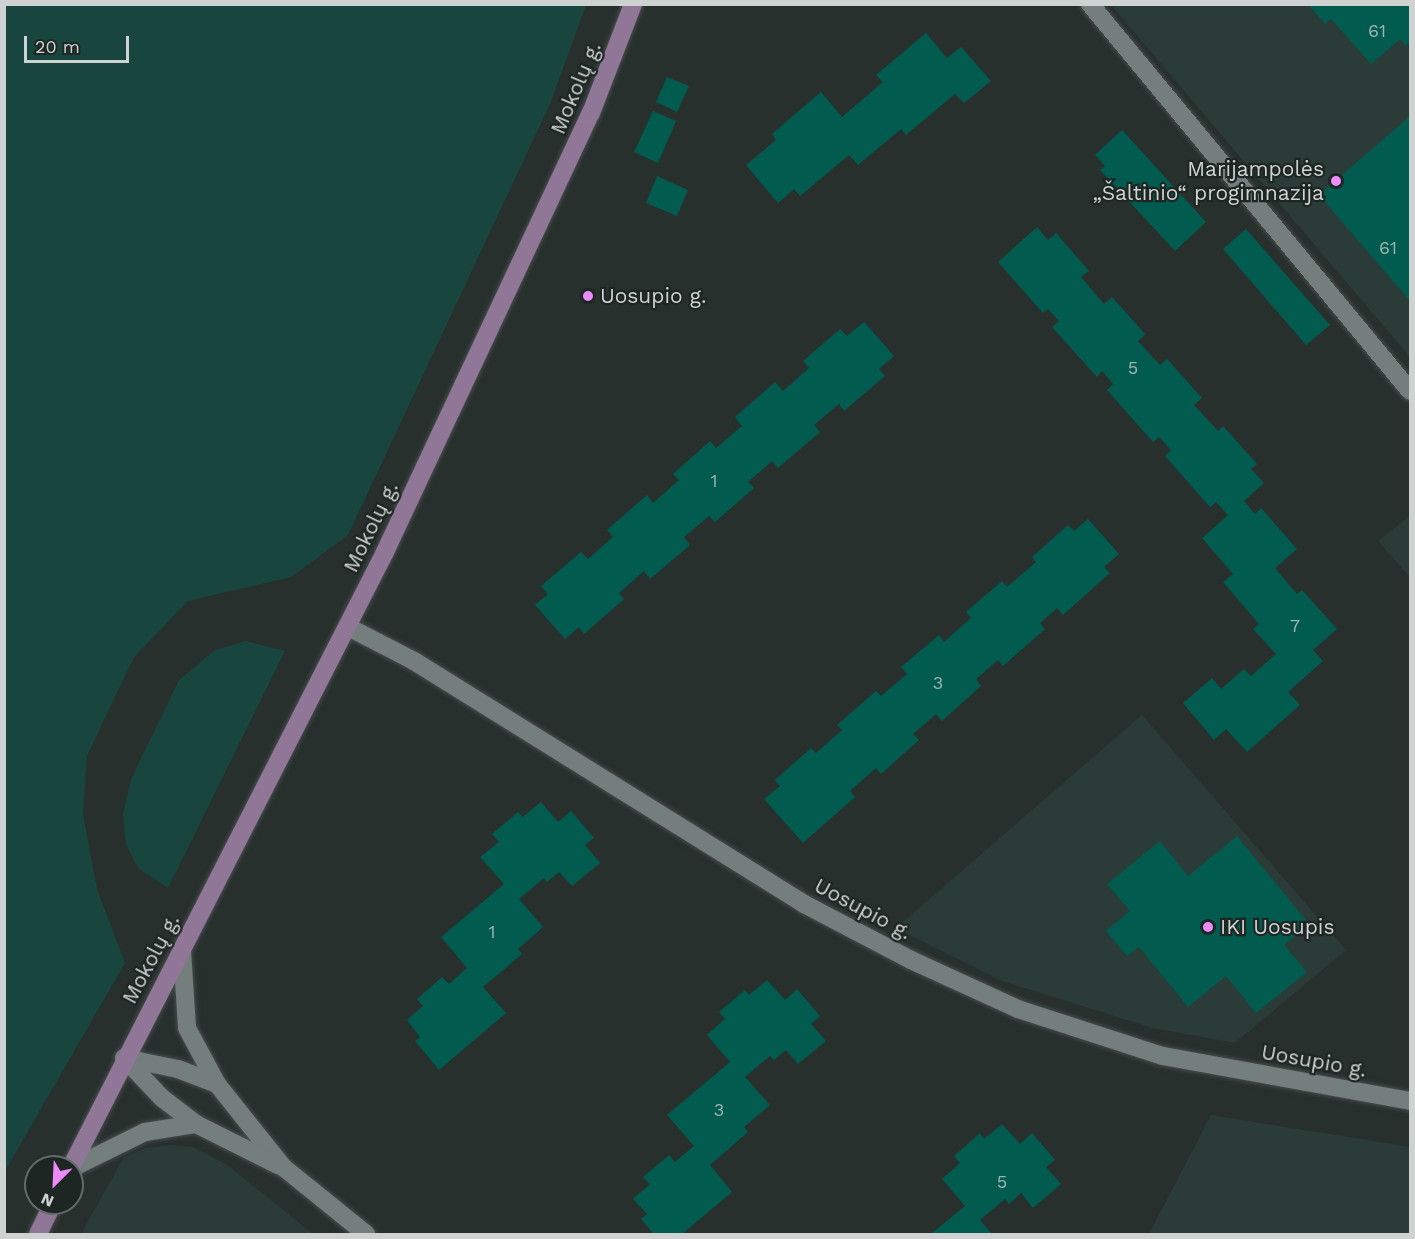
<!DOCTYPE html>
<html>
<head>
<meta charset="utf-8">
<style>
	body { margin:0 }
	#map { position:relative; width:1415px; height:1239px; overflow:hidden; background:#28302e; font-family:"Work Sans",sans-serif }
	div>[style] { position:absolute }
	.built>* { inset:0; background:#2b3b38 }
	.green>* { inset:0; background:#18453d }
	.building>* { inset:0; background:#015c4f }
	.roads { filter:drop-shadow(0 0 2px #454c4b) drop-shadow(0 0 2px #454c4b) }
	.minor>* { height:18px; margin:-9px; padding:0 9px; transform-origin:9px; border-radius:9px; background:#747e7c }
	.major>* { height:18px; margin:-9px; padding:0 9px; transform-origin:9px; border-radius:9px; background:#907798 }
	.dots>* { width:16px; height:16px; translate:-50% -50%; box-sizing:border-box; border:3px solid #1e2624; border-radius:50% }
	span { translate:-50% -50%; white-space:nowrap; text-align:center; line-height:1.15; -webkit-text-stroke:4.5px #1e2624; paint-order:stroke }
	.number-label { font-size:18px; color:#9bb5b1 }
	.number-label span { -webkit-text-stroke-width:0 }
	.street-label { font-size:21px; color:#ced3d2 }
	.poi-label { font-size:21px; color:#ced3d2 }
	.right { translate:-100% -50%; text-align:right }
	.left { translate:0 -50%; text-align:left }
	.frame { position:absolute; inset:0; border:6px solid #ced3d2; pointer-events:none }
	.north { position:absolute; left:24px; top:1155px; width:60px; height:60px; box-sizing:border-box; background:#1e2624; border:2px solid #646b6a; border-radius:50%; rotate:204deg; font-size:16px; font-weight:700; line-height:24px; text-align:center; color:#ced3d2 }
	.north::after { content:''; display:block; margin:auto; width:21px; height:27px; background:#ec8cfb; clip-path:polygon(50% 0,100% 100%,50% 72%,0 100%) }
	.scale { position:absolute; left:24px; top:36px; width:105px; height:27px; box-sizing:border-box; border:3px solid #ced3d2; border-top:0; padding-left:8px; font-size:18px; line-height:21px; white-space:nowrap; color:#ced3d2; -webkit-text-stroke:4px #1e2624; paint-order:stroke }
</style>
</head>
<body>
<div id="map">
	<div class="built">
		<i style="clip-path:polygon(1111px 5px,1410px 5px,1410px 357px)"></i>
		<i style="clip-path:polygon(1410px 516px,1410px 577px,1378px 541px)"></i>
		<i style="clip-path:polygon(1142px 715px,1346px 950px,1235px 1043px,1153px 1028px,1002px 981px,896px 928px)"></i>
		<i style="clip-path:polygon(1211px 1115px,1410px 1147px,1410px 1234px,1149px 1234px)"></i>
		<i style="clip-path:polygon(172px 1145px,193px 1147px,226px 1164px,313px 1234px,81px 1234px,124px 1157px,145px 1148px)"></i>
	</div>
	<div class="green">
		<i style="clip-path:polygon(4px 5px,586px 5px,550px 104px,348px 535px,291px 577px,188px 601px,134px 657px,87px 756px,83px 814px,97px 889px,125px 963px,5px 1171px)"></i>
		<i style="clip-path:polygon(246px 641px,285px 651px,168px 888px,139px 869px,126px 845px,123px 814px,131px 779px,179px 680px,215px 650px)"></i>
	</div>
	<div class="building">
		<i style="clip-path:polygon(1308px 4px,1410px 4px,1410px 42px,1406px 46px,1400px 39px,1371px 64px,1331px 19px,1325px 24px)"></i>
		<i style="clip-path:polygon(926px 33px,947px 58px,961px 47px,991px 81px,964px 103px,955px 94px,906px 135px,901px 129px,858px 165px,849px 155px,800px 196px,794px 189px,778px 203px,746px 165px,776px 140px,772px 134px,821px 92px,842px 117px,883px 82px,876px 75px)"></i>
		<i style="clip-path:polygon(667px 77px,689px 86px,677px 112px,656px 102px)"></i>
		<i style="clip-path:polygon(653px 111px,676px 121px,658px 163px,634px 152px)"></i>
		<i style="clip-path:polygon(1410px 116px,1410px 301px,1319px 195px)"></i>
		<i style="clip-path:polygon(1122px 130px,1206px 222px,1175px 251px,1100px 170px,1105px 166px,1095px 155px)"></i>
		<i style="clip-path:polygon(657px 176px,688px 190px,677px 216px,646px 203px)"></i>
		<i style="clip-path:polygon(1037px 227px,1048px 240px,1056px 233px,1089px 271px,1081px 277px,1104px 304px,1112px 297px,1145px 334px,1138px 341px,1160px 365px,1167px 359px,1202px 398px,1194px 405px,1218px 431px,1223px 426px,1257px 464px,1251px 469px,1264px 483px,1244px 501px,1255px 514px,1261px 508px,1297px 549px,1275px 568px,1297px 594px,1302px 590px,1337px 629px,1313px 650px,1323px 661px,1288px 692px,1300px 705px,1247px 752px,1226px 729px,1214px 740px,1183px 703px,1212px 678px,1221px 689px,1244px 669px,1251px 676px,1276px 654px,1253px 629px,1259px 624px,1223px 582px,1233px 574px,1202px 538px,1228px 515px,1216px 502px,1210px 507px,1165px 456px,1171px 450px,1159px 437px,1153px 442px,1107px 390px,1113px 384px,1102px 371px,1097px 377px,1052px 327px,1059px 321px,1048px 309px,1043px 313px,998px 262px)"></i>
		<i style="clip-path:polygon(1246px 229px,1330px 325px,1306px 345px,1223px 249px)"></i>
		<i style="clip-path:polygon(864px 322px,894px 356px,879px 369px,885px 376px,844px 411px,839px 404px,814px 425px,820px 432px,778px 468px,772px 461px,748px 482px,754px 488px,715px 522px,709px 516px,684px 537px,690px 545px,650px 579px,644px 571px,619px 593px,624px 599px,584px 634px,579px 627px,565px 639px,535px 605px,548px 594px,541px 586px,581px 552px,588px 559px,613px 537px,607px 530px,647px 495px,653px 503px,679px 480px,673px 474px,710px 441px,716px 448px,742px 426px,735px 417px,775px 382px,783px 391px,809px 368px,803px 361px,840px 329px,847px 336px)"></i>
		<i style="clip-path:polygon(1088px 519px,1119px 554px,1104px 567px,1110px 573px,1063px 615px,1057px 608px,1040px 623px,1045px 629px,1003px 666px,998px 660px,976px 679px,981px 686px,942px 721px,936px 714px,913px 734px,919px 740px,881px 774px,876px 768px,850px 791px,855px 797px,803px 843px,764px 799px,780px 786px,775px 780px,811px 748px,816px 753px,842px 730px,837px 725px,876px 691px,881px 696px,907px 674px,901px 667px,939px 635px,944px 642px,971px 618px,966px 612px,1002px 581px,1007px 587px,1036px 562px,1032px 557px,1068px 525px,1074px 531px)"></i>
		<i style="clip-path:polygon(541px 802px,558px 822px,571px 811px,594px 838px,585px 845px,600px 863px,572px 886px,559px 872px,547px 882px,544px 878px,519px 899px,543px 927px,518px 949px,522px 954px,483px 987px,506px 1013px,439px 1070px,415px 1041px,420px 1037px,407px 1020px,423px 1006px,417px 999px,442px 977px,449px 984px,467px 968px,441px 937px,504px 884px,480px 857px,499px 842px,492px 834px,518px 812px,523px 817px)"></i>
		<i style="clip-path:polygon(1237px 836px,1309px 924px,1284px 945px,1307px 972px,1256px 1013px,1226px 976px,1188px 1007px,1139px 947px,1127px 956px,1106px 931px,1130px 911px,1107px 884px,1160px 841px,1188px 876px)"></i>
		<i style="clip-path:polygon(767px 980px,785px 1000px,797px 989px,820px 1016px,811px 1024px,826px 1041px,798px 1064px,786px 1050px,774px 1060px,770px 1056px,745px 1077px,770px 1105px,744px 1127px,748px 1132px,710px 1165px,732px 1192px,682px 1234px,654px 1234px,641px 1219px,647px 1214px,633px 1199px,650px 1184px,643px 1177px,669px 1155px,675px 1162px,694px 1146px,667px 1115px,730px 1062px,707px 1035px,725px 1019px,719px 1012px,745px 990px,749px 995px)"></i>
		<i style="clip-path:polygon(1002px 1124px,1020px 1144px,1032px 1133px,1055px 1160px,1046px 1167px,1061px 1184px,1033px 1208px,1021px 1193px,1009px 1204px,1005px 1199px,980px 1220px,992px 1234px,931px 1234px,965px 1206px,942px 1179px,960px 1163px,954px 1156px,980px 1133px,984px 1139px)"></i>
	</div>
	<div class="roads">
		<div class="minor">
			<i style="left:1090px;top:4px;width:502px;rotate:50.41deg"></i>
			<i style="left:348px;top:627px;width:74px;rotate:27.3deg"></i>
			<i style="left:414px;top:661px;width:460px;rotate:31.9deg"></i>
			<i style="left:804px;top:904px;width:121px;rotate:27.6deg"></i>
			<i style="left:911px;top:960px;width:118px;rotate:24.6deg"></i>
			<i style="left:1018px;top:1009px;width:152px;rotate:18deg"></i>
			<i style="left:1163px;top:1056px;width:251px;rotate:10.3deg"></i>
			<i style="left:182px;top:950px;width:78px;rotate:86.3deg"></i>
			<i style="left:187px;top:1028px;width:64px;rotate:61.8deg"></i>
			<i style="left:217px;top:1084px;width:106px;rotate:51.5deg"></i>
			<i style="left:283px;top:1167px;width:107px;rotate:38.9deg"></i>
			<i style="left:124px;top:1058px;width:55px;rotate:46.5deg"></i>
			<i style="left:162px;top:1098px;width:43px;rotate:37.4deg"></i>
			<i style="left:196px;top:1124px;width:92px;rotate:26.6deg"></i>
			<i style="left:124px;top:1058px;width:55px;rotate:11.5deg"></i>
			<i style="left:178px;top:1069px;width:42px;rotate:21deg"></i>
			<i style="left:72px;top:1168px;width:81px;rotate:-26.3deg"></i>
			<i style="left:145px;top:1132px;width:52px;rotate:-8.9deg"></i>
		</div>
		<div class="major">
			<i style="left:71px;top:1167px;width:691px;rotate:-62.95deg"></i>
			<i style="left:385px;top:552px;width:485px;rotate:-64.9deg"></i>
			<i style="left:591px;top:113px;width:117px;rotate:-68.9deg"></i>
			<i style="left:38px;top:1234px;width:34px;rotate:-64deg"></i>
		</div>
	</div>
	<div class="dots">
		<i style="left:1336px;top:181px;background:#ec8cfb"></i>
		<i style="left:588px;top:296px;background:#ec8cfb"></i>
		<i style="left:1208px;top:927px;background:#ec8cfb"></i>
	</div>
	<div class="number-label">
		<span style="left:1377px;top:31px">61</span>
		<span style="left:1388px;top:248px">61</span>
		<span style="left:1133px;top:368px">5</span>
		<span style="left:714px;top:481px">1</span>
		<span style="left:1295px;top:626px">7</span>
		<span style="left:938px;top:683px">3</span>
		<span style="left:492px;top:932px">1</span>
		<span style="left:719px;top:1110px">3</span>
		<span style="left:1002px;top:1182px">5</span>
	</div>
	<div class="street-label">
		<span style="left:576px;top:88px;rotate:-67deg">Mokolų g.</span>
		<span style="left:371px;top:527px;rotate:-64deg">Mokolų g.</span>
		<span style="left:863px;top:909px;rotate:28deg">Uosupio g.</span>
		<span style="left:151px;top:959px;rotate:-62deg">Mokolų g.</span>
		<span style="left:1314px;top:1061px;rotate:10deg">Uosupio g.</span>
	</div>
	<div class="poi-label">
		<span class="right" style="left:1324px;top:181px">Marijampolės<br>„Šaltinio“ progimnazija</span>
		<span class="left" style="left:600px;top:296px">Uosupio g.</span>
		<span class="left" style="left:1220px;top:927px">IKI Uosupis</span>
	</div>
	<div class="frame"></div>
	<div class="north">N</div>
	<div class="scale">20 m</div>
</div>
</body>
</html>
